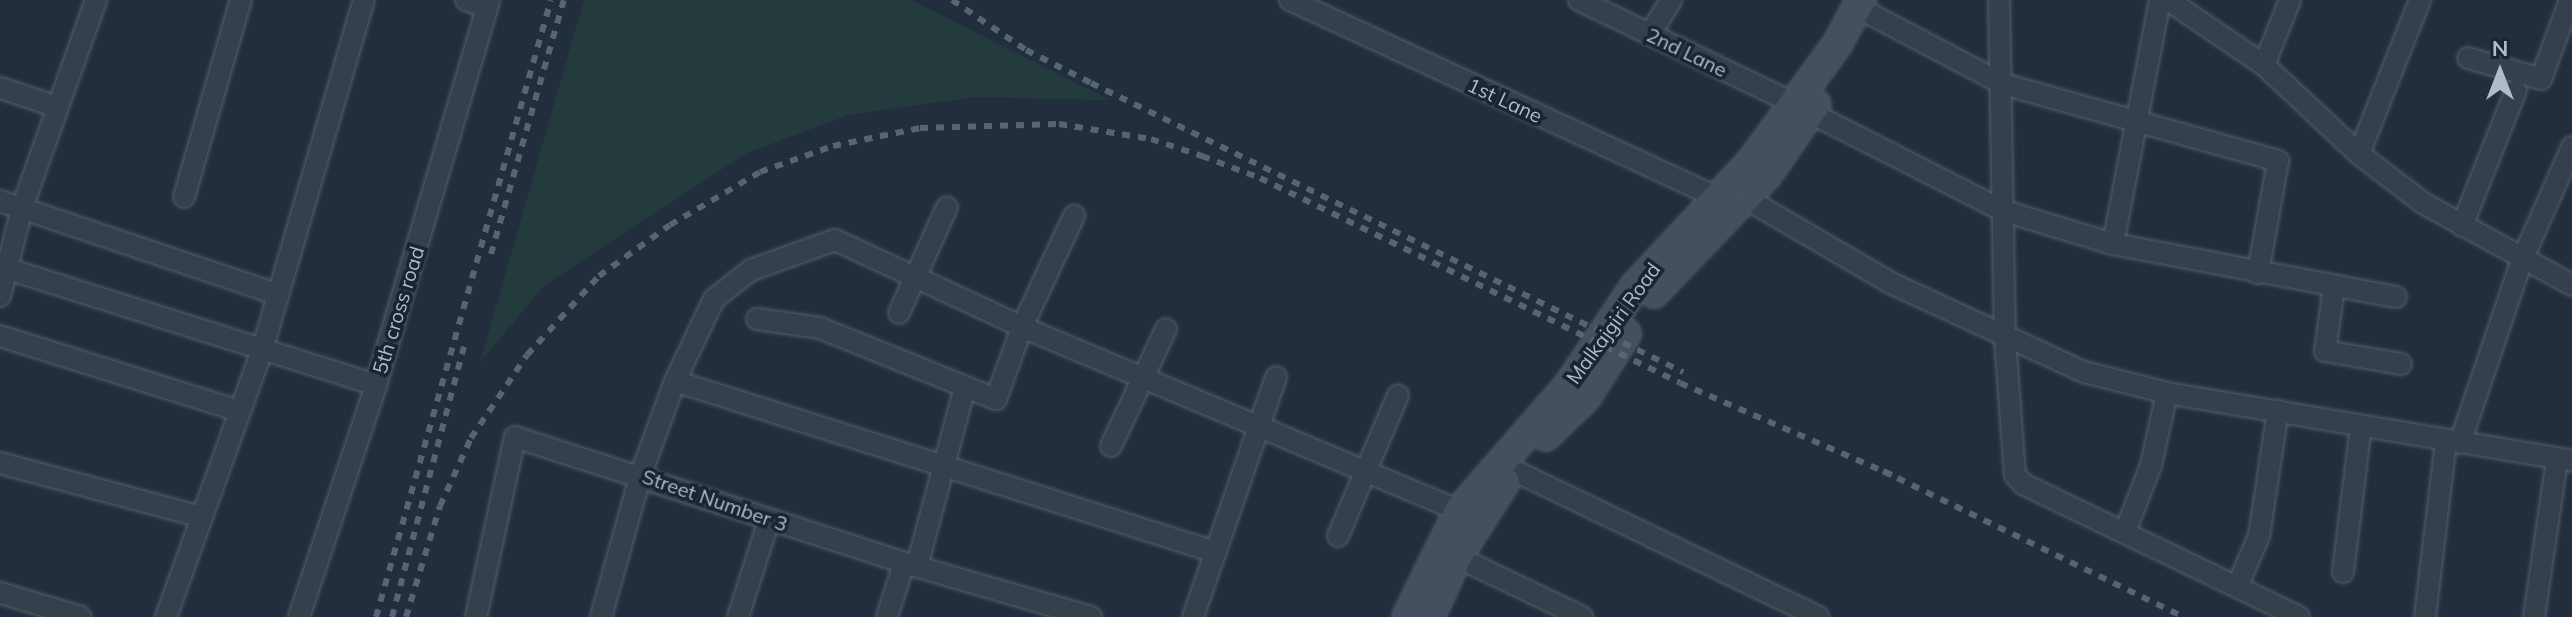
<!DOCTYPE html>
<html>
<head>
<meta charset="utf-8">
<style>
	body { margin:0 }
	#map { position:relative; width:2572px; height:617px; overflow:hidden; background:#222e3d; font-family:Mulish,sans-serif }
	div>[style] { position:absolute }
	.green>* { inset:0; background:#243b3e }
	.roads { filter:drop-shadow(0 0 2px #545e6b) drop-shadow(0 0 2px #545e6b) }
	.street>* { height:20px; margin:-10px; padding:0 10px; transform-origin:10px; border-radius:10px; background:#36404d }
	.secondary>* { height:28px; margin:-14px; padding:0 14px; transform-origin:14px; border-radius:14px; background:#444f60 }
	.rail>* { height:6px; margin-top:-3px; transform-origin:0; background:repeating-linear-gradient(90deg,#586474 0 8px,transparent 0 16px) }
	span { translate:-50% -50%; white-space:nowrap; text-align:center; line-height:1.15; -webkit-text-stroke:7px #1b2532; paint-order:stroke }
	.street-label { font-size:20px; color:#b1bbc9 }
	.north { position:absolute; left:2460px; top:32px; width:80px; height:80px; -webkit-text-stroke:6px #1b2532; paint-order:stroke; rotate:0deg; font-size:22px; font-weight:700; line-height:32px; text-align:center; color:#b1bbc9 }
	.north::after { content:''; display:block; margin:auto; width:28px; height:36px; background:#b1bbc9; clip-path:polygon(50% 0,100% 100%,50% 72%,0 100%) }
</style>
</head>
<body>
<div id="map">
	<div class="green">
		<i style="clip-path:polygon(584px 0,911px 0,1110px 100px,975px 97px,848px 115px,745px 154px,545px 285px,480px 362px)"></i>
	</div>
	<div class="roads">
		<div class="street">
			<i style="left:466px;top:0;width:22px;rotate:18deg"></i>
			<i style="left:1290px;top:0;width:475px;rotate:24.8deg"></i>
			<i style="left:1579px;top:0;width:240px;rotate:25.7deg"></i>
			<i style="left:1999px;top:0;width:339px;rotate:89deg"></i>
			<i style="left:2005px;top:339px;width:136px;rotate:85.8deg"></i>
			<i style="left:2015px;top:475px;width:12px;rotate:48deg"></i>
			<i style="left:2023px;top:484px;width:306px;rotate:25.7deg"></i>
			<i style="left:2168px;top:0;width:116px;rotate:34.1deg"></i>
			<i style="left:2264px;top:65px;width:130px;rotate:43.1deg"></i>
			<i style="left:2359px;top:154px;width:81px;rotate:37.4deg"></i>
			<i style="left:2423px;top:203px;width:170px;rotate:28.8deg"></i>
			<i style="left:1857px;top:7px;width:165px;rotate:27.8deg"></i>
			<i style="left:2003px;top:84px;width:286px;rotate:15.6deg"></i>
			<i style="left:2278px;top:161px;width:114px;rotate:100.1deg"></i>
			<i style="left:1650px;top:34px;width:40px;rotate:-58deg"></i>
			<i style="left:2468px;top:58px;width:76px;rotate:16deg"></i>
			<i style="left:2541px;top:79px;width:84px;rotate:-69.8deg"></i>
			<i style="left:2264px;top:65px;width:70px;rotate:-68.2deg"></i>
			<i style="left:0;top:88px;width:60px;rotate:18.4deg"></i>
			<i style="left:1811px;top:113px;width:213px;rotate:27deg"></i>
			<i style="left:2001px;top:210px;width:117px;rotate:16.9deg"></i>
			<i style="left:2113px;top:244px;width:288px;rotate:10.6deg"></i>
			<i style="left:2359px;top:154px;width:166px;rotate:-68.4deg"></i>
			<i style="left:184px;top:197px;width:205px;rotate:-73.9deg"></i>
			<i style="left:1747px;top:199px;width:167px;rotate:30.3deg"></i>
			<i style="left:1891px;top:283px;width:213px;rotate:24.8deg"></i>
			<i style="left:2084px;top:372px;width:86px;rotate:14.2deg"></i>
			<i style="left:2167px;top:393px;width:411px;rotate:9.5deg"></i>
			<i style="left:0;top:201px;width:294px;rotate:18.6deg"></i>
			<i style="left:2462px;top:226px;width:146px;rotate:-68.3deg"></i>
			<i style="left:2113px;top:244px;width:248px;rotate:-79.1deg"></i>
			<i style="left:8px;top:269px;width:386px;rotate:17.5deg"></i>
			<i style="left:2334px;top:287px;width:65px;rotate:98deg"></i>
			<i style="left:2325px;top:351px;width:77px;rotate:9.7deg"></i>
			<i style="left:0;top:296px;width:91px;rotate:-76deg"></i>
			<i style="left:22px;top:208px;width:221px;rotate:-70.4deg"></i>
			<i style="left:899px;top:313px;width:116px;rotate:-65.6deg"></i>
			<i style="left:757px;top:319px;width:64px;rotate:8.1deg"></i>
			<i style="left:820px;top:328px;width:190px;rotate:22deg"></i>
			<i style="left:996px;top:399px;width:77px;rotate:-70.1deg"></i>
			<i style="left:1022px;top:327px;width:123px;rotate:-64.9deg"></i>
			<i style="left:0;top:336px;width:250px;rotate:17.4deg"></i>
			<i style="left:675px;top:381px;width:566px;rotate:17.57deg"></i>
			<i style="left:2460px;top:443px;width:193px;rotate:-71.3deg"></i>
			<i style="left:2522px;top:260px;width:124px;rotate:-66.1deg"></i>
			<i style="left:1111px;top:446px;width:129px;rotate:-64.8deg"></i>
			<i style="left:0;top:463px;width:208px;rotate:15deg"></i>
			<i style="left:1513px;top:470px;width:339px;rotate:25.7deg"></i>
			<i style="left:2125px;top:532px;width:72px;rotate:-68.8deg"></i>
			<i style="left:2151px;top:465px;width:74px;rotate:-77.5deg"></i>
			<i style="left:1338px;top:536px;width:153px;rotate:-66.9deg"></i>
			<i style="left:1457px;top:557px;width:139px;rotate:25.6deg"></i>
			<i style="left:917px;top:566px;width:185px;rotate:-75deg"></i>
			<i style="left:2343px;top:572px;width:147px;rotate:-83deg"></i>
			<i style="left:2237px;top:587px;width:56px;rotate:-66.7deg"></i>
			<i style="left:2259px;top:536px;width:127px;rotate:-81.4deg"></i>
			<i style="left:0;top:593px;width:84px;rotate:16.5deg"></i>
			<i style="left:166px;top:617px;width:287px;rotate:-70.2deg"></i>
			<i style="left:263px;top:347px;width:361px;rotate:-73.8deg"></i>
			<i style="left:299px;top:617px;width:244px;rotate:-71.6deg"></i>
			<i style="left:376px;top:385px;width:401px;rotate:-73.6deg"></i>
			<i style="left:476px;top:617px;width:184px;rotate:-77.8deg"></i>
			<i style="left:515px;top:437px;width:409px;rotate:17.9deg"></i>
			<i style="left:904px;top:563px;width:195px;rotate:16.1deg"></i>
			<i style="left:601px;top:617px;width:148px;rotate:-74.4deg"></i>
			<i style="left:641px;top:474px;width:99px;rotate:-69.9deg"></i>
			<i style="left:675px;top:381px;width:91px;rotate:-64.6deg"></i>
			<i style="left:714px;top:299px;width:47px;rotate:-38.1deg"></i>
			<i style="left:751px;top:270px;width:89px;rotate:-19.7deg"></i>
			<i style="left:835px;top:240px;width:206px;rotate:24.9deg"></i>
			<i style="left:1022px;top:327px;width:474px;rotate:22.8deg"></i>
			<i style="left:738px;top:617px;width:102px;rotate:-72.3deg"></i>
			<i style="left:887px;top:617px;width:57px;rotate:-72.5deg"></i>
			<i style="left:1193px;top:617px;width:254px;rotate:-70.9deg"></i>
			<i style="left:2425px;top:617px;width:176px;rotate:-83.2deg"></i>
			<i style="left:2534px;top:617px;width:160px;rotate:-81.7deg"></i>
		</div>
		<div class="secondary">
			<i style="left:1654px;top:293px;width:163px;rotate:-46.2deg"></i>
			<i style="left:1767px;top:175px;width:86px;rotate:-55.4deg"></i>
			<i style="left:1546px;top:436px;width:56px;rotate:-44.3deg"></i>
			<i style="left:1586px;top:397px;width:75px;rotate:-57.6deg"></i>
			<i style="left:1407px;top:617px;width:118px;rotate:-63.9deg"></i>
			<i style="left:1459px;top:511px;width:167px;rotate:-48.9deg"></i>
			<i style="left:1569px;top:385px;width:120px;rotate:-56.2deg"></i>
			<i style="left:1636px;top:285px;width:170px;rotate:-46.9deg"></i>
			<i style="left:1752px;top:161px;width:146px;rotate:-53.9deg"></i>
			<i style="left:1838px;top:43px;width:49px;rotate:-61.9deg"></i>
			<i style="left:1430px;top:617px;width:66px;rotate:-65.8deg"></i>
			<i style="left:1457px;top:557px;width:89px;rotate:-57.4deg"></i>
		</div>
	</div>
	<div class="rail">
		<i style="left:952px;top:0;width:89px;rotate:34deg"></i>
		<i style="left:1026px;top:50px;width:73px;rotate:26.9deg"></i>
		<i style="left:1091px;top:83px;width:659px;rotate:26.02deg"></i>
		<i style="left:491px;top:254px;width:264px;rotate:-74deg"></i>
		<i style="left:1883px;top:471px;width:335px;rotate:25.9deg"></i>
		<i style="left:376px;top:617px;width:641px;rotate:-74.17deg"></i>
		<i style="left:392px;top:617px;width:280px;rotate:-75.1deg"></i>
		<i style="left:406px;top:617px;width:116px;rotate:-73deg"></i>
		<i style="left:440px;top:506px;width:75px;rotate:-65.5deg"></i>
		<i style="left:471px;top:438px;width:100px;rotate:-56deg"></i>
		<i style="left:527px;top:355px;width:107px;rotate:-47.7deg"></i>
		<i style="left:599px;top:276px;width:87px;rotate:-35.7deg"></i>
		<i style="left:670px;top:225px;width:104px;rotate:-30.5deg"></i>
		<i style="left:760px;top:172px;width:77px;rotate:-19.6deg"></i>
		<i style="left:833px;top:146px;width:89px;rotate:-11.7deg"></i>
		<i style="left:920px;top:128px;width:139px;rotate:-1.6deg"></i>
		<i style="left:1059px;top:124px;width:93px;rotate:9.3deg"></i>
		<i style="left:1151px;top:139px;width:54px;rotate:18.4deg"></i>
		<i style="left:1202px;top:156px;width:62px;rotate:20.8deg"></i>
		<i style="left:1260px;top:178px;width:467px;rotate:26deg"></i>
		<i style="left:1680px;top:383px;width:231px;rotate:23.5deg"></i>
	</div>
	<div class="street-label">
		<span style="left:1687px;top:52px;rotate:26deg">2nd Lane</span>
		<span style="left:1505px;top:100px;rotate:25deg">1st Lane</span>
		<span style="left:398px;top:310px;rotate:-73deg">5th cross road</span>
		<span style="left:1613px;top:323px;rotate:-54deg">Malkajgiri Road</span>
		<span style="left:715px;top:500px;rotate:19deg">Street Number 3</span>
	</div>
	<div class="north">N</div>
</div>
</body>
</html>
